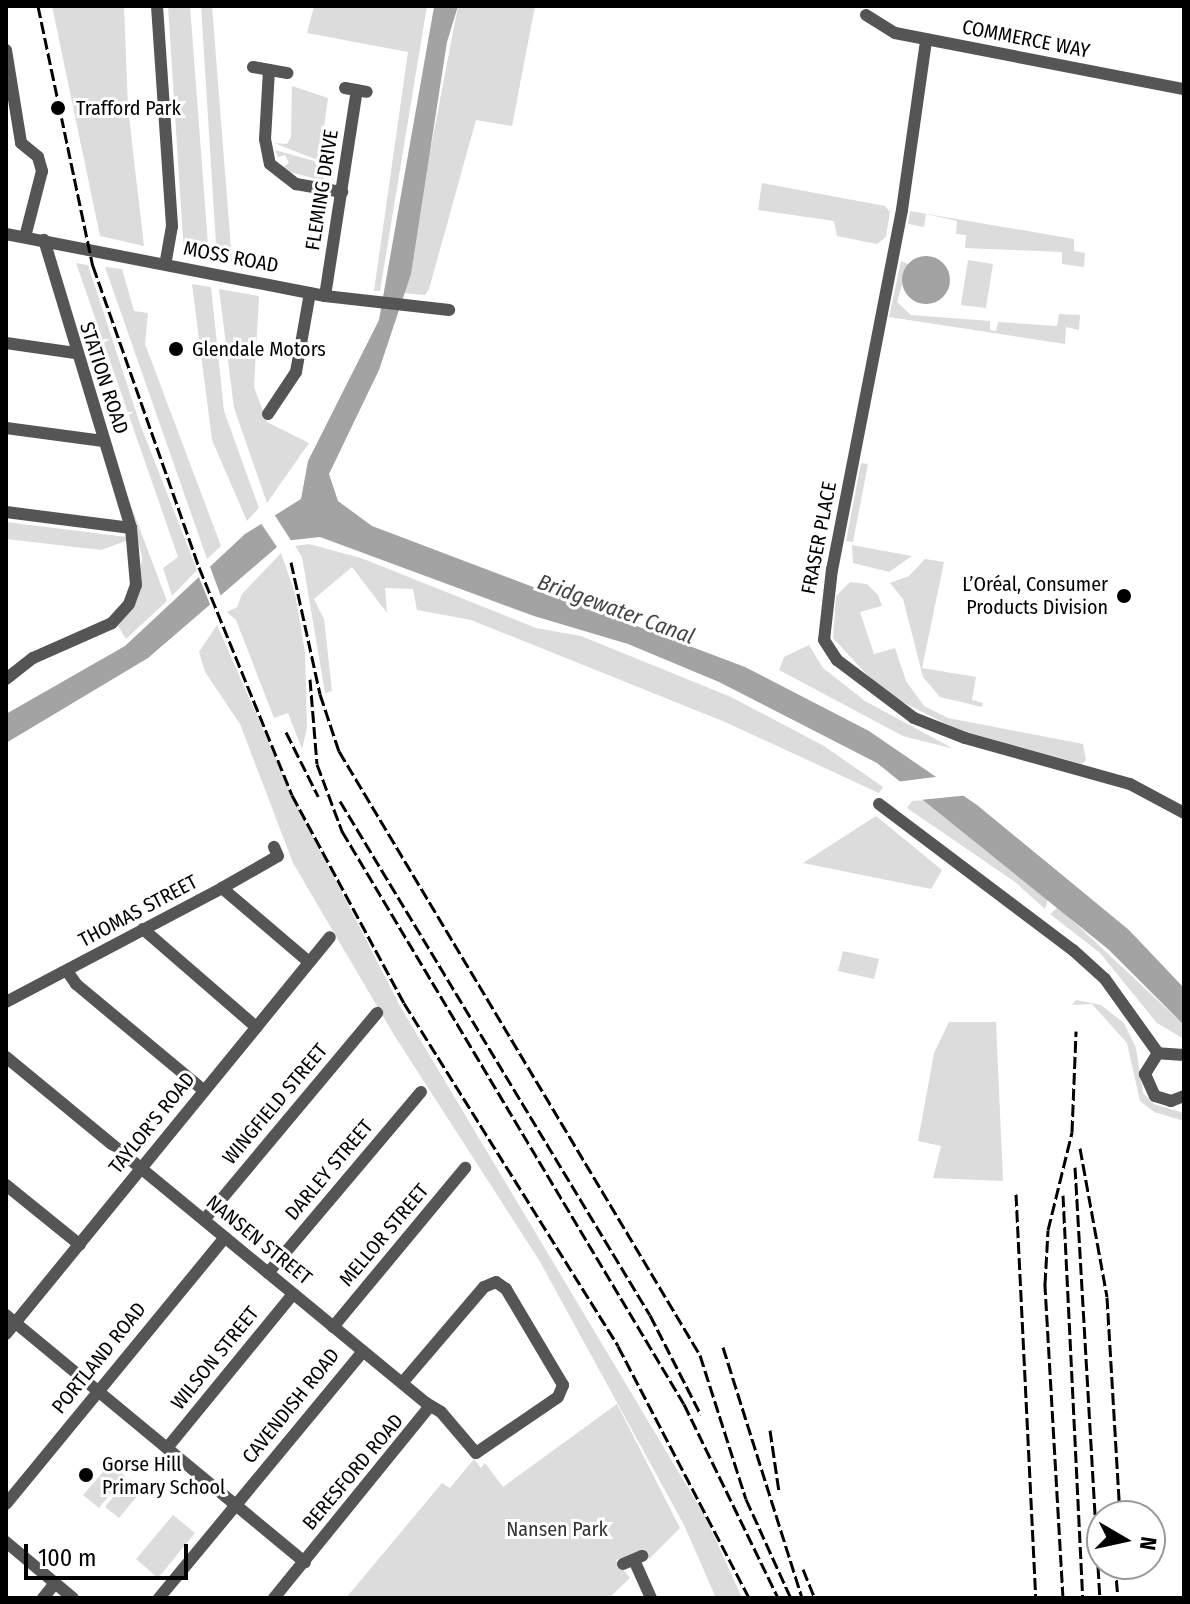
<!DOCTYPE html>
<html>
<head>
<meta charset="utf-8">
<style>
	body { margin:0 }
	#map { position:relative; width:1190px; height:1604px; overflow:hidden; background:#fff; font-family:"Fira Sans Condensed",sans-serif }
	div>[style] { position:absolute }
	.green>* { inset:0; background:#dcdcdc }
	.water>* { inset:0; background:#a3a3a3 }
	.round { border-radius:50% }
	.pier>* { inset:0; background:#fff }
	.minor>* { height:12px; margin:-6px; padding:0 6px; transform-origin:6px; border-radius:6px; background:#555 }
	.rail>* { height:3px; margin-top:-1.5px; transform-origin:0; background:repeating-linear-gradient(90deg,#000 0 12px,transparent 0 16px) }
	.dots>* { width:22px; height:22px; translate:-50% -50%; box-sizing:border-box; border:4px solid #fff; border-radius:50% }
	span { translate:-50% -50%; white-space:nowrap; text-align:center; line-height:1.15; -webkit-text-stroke:6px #fff; paint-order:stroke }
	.street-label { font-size:20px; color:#000 }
	.poi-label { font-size:20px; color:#000 }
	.left { translate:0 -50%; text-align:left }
	.right { translate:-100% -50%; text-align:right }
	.park-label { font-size:20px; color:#333 }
	.water-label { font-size:22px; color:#444; font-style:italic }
	.frame { position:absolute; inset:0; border:8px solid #000; pointer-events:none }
	.north { position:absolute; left:1086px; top:1500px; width:80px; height:80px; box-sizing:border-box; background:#fff; border:2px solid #999; border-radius:50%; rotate:99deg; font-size:22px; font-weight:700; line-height:32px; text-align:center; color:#000 }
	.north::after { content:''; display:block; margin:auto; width:28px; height:36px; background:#000; clip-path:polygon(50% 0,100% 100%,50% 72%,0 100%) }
	.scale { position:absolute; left:24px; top:1544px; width:164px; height:36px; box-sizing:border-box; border:4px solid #000; border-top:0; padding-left:10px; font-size:24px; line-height:28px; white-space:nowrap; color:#000; -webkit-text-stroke:6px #fff; paint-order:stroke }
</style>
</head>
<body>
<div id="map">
	<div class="green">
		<i style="clip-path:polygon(52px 6px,124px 6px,128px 108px,144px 246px,100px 236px)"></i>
		<i style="clip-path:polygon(168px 6px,190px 6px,209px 258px,184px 254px)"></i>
		<i style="clip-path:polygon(201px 6px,212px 6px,232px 262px,217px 260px)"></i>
		<i style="clip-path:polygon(314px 6px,427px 6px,380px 291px,374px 291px,408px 52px,307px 33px)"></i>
		<i style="clip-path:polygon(458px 6px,535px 6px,512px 126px,476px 120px,429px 289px,425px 295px,403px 293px)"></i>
		<i style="clip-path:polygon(292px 86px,328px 98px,321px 149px,339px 154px,315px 159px,274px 143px,287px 144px,291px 137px)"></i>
		<i style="clip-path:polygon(275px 150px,314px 161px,325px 181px,289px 172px,283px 167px,289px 163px,285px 155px,278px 157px)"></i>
		<i style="clip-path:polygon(762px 183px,885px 206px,890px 212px,886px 237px,877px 244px,837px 236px,834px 221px,758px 210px)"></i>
		<i style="clip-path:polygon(910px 211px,1074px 239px,1074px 251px,1085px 253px,1084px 267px,1062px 264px,1062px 252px,965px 248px,966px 235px,956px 234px,957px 221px,926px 214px,924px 227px,908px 224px)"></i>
		<i style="clip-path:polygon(968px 260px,993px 264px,986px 308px,961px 305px)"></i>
		<i style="clip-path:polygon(901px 261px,908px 264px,897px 302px,911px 315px,990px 321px,990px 330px,996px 331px,998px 322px,1057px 326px,1059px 314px,1080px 315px,1079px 330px,1066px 327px,1065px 344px,889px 317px)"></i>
		<i style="clip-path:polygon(76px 263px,88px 265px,140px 424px,197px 570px,172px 596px,163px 568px,178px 557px)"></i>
		<i style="clip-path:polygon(105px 267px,122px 269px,134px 311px,148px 313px,145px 344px,221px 546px,207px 559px)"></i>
		<i style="clip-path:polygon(192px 284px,211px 287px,224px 411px,259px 508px,247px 521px,212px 440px)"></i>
		<i style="clip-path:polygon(219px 289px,259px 296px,254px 387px,267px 422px,309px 443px,267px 503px,234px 408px)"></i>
		<i style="clip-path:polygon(861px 463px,868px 464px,853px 542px,846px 541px)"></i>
		<i style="clip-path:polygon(127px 495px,167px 601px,126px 639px,118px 626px,137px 600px,142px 557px)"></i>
		<i style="clip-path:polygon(6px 522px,127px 537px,128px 540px,101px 550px,6px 539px)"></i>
		<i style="clip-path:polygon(309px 544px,361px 558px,536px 628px,581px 636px,731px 697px,824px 746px,883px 787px,879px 793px,725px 722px,471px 620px,417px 610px,413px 589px,385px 588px,387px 613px,352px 567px,314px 599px,324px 619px,332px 691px,325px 693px,302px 557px,295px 546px)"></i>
		<i style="clip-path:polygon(852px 545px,868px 548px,912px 556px,889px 572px,853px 563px)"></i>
		<i style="clip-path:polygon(281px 553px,295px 593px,305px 652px,307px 728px,302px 749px,288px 713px,274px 718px,236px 620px,227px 612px,237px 607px,242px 594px)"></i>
		<i style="clip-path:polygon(925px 559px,944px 562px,922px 668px,976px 677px,972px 700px,983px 703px,982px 707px,940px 697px,923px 677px,903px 599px,890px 583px,909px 576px)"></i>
		<i style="clip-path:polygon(850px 582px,867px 584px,878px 595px,882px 606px,860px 612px,874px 654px,895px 648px,906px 681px,924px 706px,948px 718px,1083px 744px,1086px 760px,1082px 764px,956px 729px,883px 692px,833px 638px,836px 596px)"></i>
		<i style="clip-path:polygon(217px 625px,292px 795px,400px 1006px,706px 1518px,742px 1598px,716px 1598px,684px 1525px,539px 1260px,394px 1035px,293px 863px,240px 724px,205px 672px,199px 652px)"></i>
		<i style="clip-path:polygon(809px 645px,823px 668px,865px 701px,954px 749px,903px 736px,779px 670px,784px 657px)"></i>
		<i style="clip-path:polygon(926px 800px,1048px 899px,1045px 909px,1015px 882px,907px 808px,912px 801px)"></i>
		<i style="clip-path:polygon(876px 816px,942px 870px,931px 889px,803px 863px)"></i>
		<i style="clip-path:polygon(1058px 907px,1184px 1025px,1184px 1039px,1157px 1023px,1100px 953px,1050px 914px)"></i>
		<i style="clip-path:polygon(843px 951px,879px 959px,874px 979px,838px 971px)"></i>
		<i style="clip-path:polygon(1076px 1000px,1101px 1005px,1124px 1023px,1136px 1048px,1143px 1093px,1154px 1104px,1184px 1113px,1184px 1121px,1154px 1112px,1140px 1101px,1127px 1043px,1092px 1004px,1072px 1005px)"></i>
		<i style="clip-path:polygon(949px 1022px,996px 1022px,1003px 1181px,933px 1178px,941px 1146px,918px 1141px,934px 1053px)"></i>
		<i style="clip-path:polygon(617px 1404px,680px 1528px,649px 1559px,644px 1549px,616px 1560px,630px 1578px,609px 1598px,346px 1598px,442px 1483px,450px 1488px,474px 1459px,481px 1468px,485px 1463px,503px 1487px)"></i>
		<i style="clip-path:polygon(110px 1464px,125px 1476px,99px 1508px,83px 1495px)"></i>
		<i style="clip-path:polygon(128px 1479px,142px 1490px,119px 1518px,105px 1507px)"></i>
		<i style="clip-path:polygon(173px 1515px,195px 1533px,158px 1578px,136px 1559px)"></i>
	</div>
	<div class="water">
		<i style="clip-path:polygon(458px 6px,447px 42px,411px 274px,379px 370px,329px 474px,338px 501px,372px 526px,745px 667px,869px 731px,977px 805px,1129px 930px,1184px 988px,1184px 1025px,1108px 949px,877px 763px,719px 682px,628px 644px,534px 616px,320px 537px,284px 541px,148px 658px,6px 743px,6px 714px,125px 646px,245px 534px,301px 499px,308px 461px,379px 320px,434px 7px)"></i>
		<i class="round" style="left:902px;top:256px;width:48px;height:48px"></i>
	</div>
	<div class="pier">
		<i style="clip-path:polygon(272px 511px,292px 542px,279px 550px,258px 519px)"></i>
		<i style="clip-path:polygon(209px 564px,222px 599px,212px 609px,198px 575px)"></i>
		<i style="clip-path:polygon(943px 776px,970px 795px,920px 800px,896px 782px)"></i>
	</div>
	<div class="minor">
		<i style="left:157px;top:6px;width:221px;rotate:86.1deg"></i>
		<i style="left:172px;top:226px;width:39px;rotate:100deg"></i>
		<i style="left:866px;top:15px;width:34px;rotate:32deg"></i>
		<i style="left:895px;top:33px;width:294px;rotate:11deg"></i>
		<i style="left:926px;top:41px;width:171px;rotate:98.1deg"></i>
		<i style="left:902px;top:210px;width:366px;rotate:101deg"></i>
		<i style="left:832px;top:569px;width:71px;rotate:96.4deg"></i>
		<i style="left:824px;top:640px;width:24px;rotate:57deg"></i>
		<i style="left:837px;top:660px;width:96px;rotate:37deg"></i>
		<i style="left:914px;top:718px;width:55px;rotate:21.4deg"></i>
		<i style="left:965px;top:738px;width:171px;rotate:15.6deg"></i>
		<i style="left:1130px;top:784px;width:61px;rotate:28.2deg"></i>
		<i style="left:6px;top:50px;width:94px;rotate:80.8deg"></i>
		<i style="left:21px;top:143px;width:22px;rotate:39deg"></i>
		<i style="left:38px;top:157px;width:15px;rotate:74deg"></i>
		<i style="left:42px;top:171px;width:68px;rotate:104.4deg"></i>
		<i style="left:253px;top:67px;width:35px;rotate:10deg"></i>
		<i style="left:269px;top:70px;width:69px;rotate:93.3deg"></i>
		<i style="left:265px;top:139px;width:25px;rotate:79deg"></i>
		<i style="left:270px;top:164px;width:33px;rotate:38deg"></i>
		<i style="left:296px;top:184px;width:47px;rotate:9.9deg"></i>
		<i style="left:345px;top:88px;width:22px;rotate:10deg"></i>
		<i style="left:6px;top:234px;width:325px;rotate:11deg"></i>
		<i style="left:325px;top:296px;width:125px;rotate:6.4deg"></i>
		<i style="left:325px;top:296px;width:208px;rotate:-81.2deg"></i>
		<i style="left:6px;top:343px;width:70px;rotate:8.2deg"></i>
		<i style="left:268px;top:414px;width:50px;rotate:-56.3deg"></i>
		<i style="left:296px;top:372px;width:80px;rotate:-80deg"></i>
		<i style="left:6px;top:428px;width:98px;rotate:7.6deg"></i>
		<i style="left:6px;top:512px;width:126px;rotate:7.3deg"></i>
		<i style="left:6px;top:679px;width:34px;rotate:-38deg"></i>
		<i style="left:33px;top:658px;width:86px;rotate:-23.9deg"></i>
		<i style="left:112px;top:623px;width:25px;rotate:-48deg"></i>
		<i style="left:129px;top:604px;width:20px;rotate:-70deg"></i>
		<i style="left:136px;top:585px;width:57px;rotate:-95deg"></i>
		<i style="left:131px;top:528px;width:301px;rotate:-106.8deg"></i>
		<i style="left:879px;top:804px;width:243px;rotate:37deg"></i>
		<i style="left:1073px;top:950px;width:43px;rotate:42.2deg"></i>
		<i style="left:1105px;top:979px;width:91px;rotate:54.4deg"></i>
		<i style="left:222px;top:888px;width:114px;rotate:40.4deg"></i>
		<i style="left:143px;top:929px;width:150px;rotate:40.9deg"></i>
		<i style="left:67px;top:971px;width:16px;rotate:55deg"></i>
		<i style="left:76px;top:984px;width:165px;rotate:39.8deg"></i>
		<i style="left:6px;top:1002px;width:244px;rotate:-27.8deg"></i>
		<i style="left:222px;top:888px;width:64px;rotate:-29.7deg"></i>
		<i style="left:278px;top:856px;width:10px;rotate:-114deg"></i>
		<i style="left:1184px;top:1055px;width:26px;rotate:-176deg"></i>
		<i style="left:1158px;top:1053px;width:25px;rotate:122deg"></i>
		<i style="left:1145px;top:1074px;width:24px;rotate:66deg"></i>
		<i style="left:1155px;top:1096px;width:17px;rotate:17deg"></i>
		<i style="left:1171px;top:1101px;width:14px;rotate:-21deg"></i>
		<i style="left:6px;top:1057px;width:544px;rotate:39.48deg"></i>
		<i style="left:426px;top:1403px;width:17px;rotate:31deg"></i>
		<i style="left:441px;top:1412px;width:54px;rotate:49.5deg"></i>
		<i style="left:476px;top:1453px;width:99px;rotate:-34.3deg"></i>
		<i style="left:558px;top:1397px;width:13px;rotate:-67deg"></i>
		<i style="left:563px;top:1385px;width:112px;rotate:-120.7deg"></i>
		<i style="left:506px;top:1289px;width:12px;rotate:-145deg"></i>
		<i style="left:496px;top:1282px;width:13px;rotate:157deg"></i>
		<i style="left:484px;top:1287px;width:126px;rotate:130.5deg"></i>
		<i style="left:6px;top:1185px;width:95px;rotate:39deg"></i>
		<i style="left:204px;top:1220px;width:270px;rotate:-50.1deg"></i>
		<i style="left:268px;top:1273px;width:237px;rotate:-49.8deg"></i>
		<i style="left:6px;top:1315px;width:388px;rotate:39.6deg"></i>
		<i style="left:333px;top:1327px;width:207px;rotate:-50.3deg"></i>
		<i style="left:6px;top:1334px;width:512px;rotate:-50.78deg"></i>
		<i style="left:167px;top:1448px;width:199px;rotate:-50.7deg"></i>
		<i style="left:6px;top:1504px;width:345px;rotate:-50.6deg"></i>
		<i style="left:6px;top:1542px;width:87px;rotate:39.9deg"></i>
		<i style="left:634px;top:1560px;width:42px;rotate:65.9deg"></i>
		<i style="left:623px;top:1564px;width:21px;rotate:-23deg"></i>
		<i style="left:43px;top:1598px;width:19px;rotate:-51deg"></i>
		<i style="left:159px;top:1598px;width:320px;rotate:-50.4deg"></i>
		<i style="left:274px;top:1598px;width:247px;rotate:-50.9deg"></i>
	</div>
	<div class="rail">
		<i style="left:38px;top:6px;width:266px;rotate:78.1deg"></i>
		<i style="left:93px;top:266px;width:319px;rotate:70.6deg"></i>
		<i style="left:199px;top:567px;width:246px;rotate:67.8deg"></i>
		<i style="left:292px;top:795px;width:236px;rotate:61.7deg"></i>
		<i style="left:404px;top:1003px;width:404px;rotate:58deg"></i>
		<i style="left:618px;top:1346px;width:284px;rotate:62.5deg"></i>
		<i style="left:291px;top:562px;width:135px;rotate:77.6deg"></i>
		<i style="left:320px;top:694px;width:60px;rotate:71.6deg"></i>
		<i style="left:339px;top:751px;width:704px;rotate:59.13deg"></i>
		<i style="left:700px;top:1355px;width:151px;rotate:72.3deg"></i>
		<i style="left:746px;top:1499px;width:109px;rotate:65.6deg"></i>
		<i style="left:310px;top:679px;width:85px;rotate:85.3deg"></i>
		<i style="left:317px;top:764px;width:72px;rotate:69.5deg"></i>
		<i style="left:342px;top:831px;width:667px;rotate:59.17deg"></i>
		<i style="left:684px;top:1404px;width:216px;rotate:64.1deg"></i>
		<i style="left:286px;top:732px;width:72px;rotate:63.4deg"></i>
		<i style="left:340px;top:801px;width:600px;rotate:58.91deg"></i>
		<i style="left:650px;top:1315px;width:112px;rotate:63deg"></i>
		<i style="left:1080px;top:1148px;width:151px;rotate:79.7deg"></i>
		<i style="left:1107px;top:1297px;width:219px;rotate:86.6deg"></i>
		<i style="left:1075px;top:1167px;width:432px;rotate:86.7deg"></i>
		<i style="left:1016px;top:1194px;width:404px;rotate:87.2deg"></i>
		<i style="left:1063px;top:1195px;width:403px;rotate:87.2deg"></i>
		<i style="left:723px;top:1347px;width:263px;rotate:72.5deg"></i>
		<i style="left:770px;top:1430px;width:63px;rotate:81.7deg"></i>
		<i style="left:1115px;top:1564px;width:34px;rotate:85deg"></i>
		<i style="left:803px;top:1569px;width:31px;rotate:68deg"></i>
		<i style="left:1063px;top:1598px;width:315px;rotate:-93.3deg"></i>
		<i style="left:1045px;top:1284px;width:54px;rotate:-86.8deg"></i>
		<i style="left:1048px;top:1230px;width:101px;rotate:-76.2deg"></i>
		<i style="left:1072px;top:1132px;width:101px;rotate:-87.7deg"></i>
	</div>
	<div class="dots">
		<i style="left:58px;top:108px;background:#000"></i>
		<i style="left:176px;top:349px;background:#000"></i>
		<i style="left:1124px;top:596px;background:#000"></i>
		<i style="left:86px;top:1475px;background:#000"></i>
	</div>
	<div class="street-label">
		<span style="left:1026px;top:39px;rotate:11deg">COMMERCE WAY</span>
		<span style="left:322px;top:190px;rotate:-81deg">FLEMING DRIVE</span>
		<span style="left:231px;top:257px;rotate:11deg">MOSS ROAD</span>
		<span style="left:104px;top:378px;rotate:72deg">STATION ROAD</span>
		<span style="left:819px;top:538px;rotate:-79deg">FRASER PLACE</span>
		<span style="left:138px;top:911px;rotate:-28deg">THOMAS STREET</span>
		<span style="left:275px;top:1104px;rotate:-50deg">WINGFIELD STREET</span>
		<span style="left:152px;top:1123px;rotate:-51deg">TAYLOR'S ROAD</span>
		<span style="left:329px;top:1170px;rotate:-50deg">DARLEY STREET</span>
		<span style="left:384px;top:1235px;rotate:-50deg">MELLOR STREET</span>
		<span style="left:259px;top:1240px;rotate:39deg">NANSEN STREET</span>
		<span style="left:99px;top:1358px;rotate:-51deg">PORTLAND ROAD</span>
		<span style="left:215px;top:1358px;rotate:-51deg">WILSON STREET</span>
		<span style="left:291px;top:1406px;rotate:-51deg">CAVENDISH ROAD</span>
		<span style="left:353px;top:1472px;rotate:-50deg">BERESFORD ROAD</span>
	</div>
	<div class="poi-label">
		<span class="left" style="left:76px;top:108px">Trafford Park</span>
		<span class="left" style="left:192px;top:349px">Glendale Motors</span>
		<span class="right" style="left:1108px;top:596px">L’Oréal, Consumer<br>Products Division</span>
		<span class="left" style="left:102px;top:1476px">Gorse Hill<br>Primary School</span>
	</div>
	<div class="park-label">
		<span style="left:557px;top:1529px">Nansen Park</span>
	</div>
	<div class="water-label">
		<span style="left:616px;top:609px;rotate:20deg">Bridgewater Canal</span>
	</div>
	<div class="frame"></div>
	<div class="north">N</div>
	<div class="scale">100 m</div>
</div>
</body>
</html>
